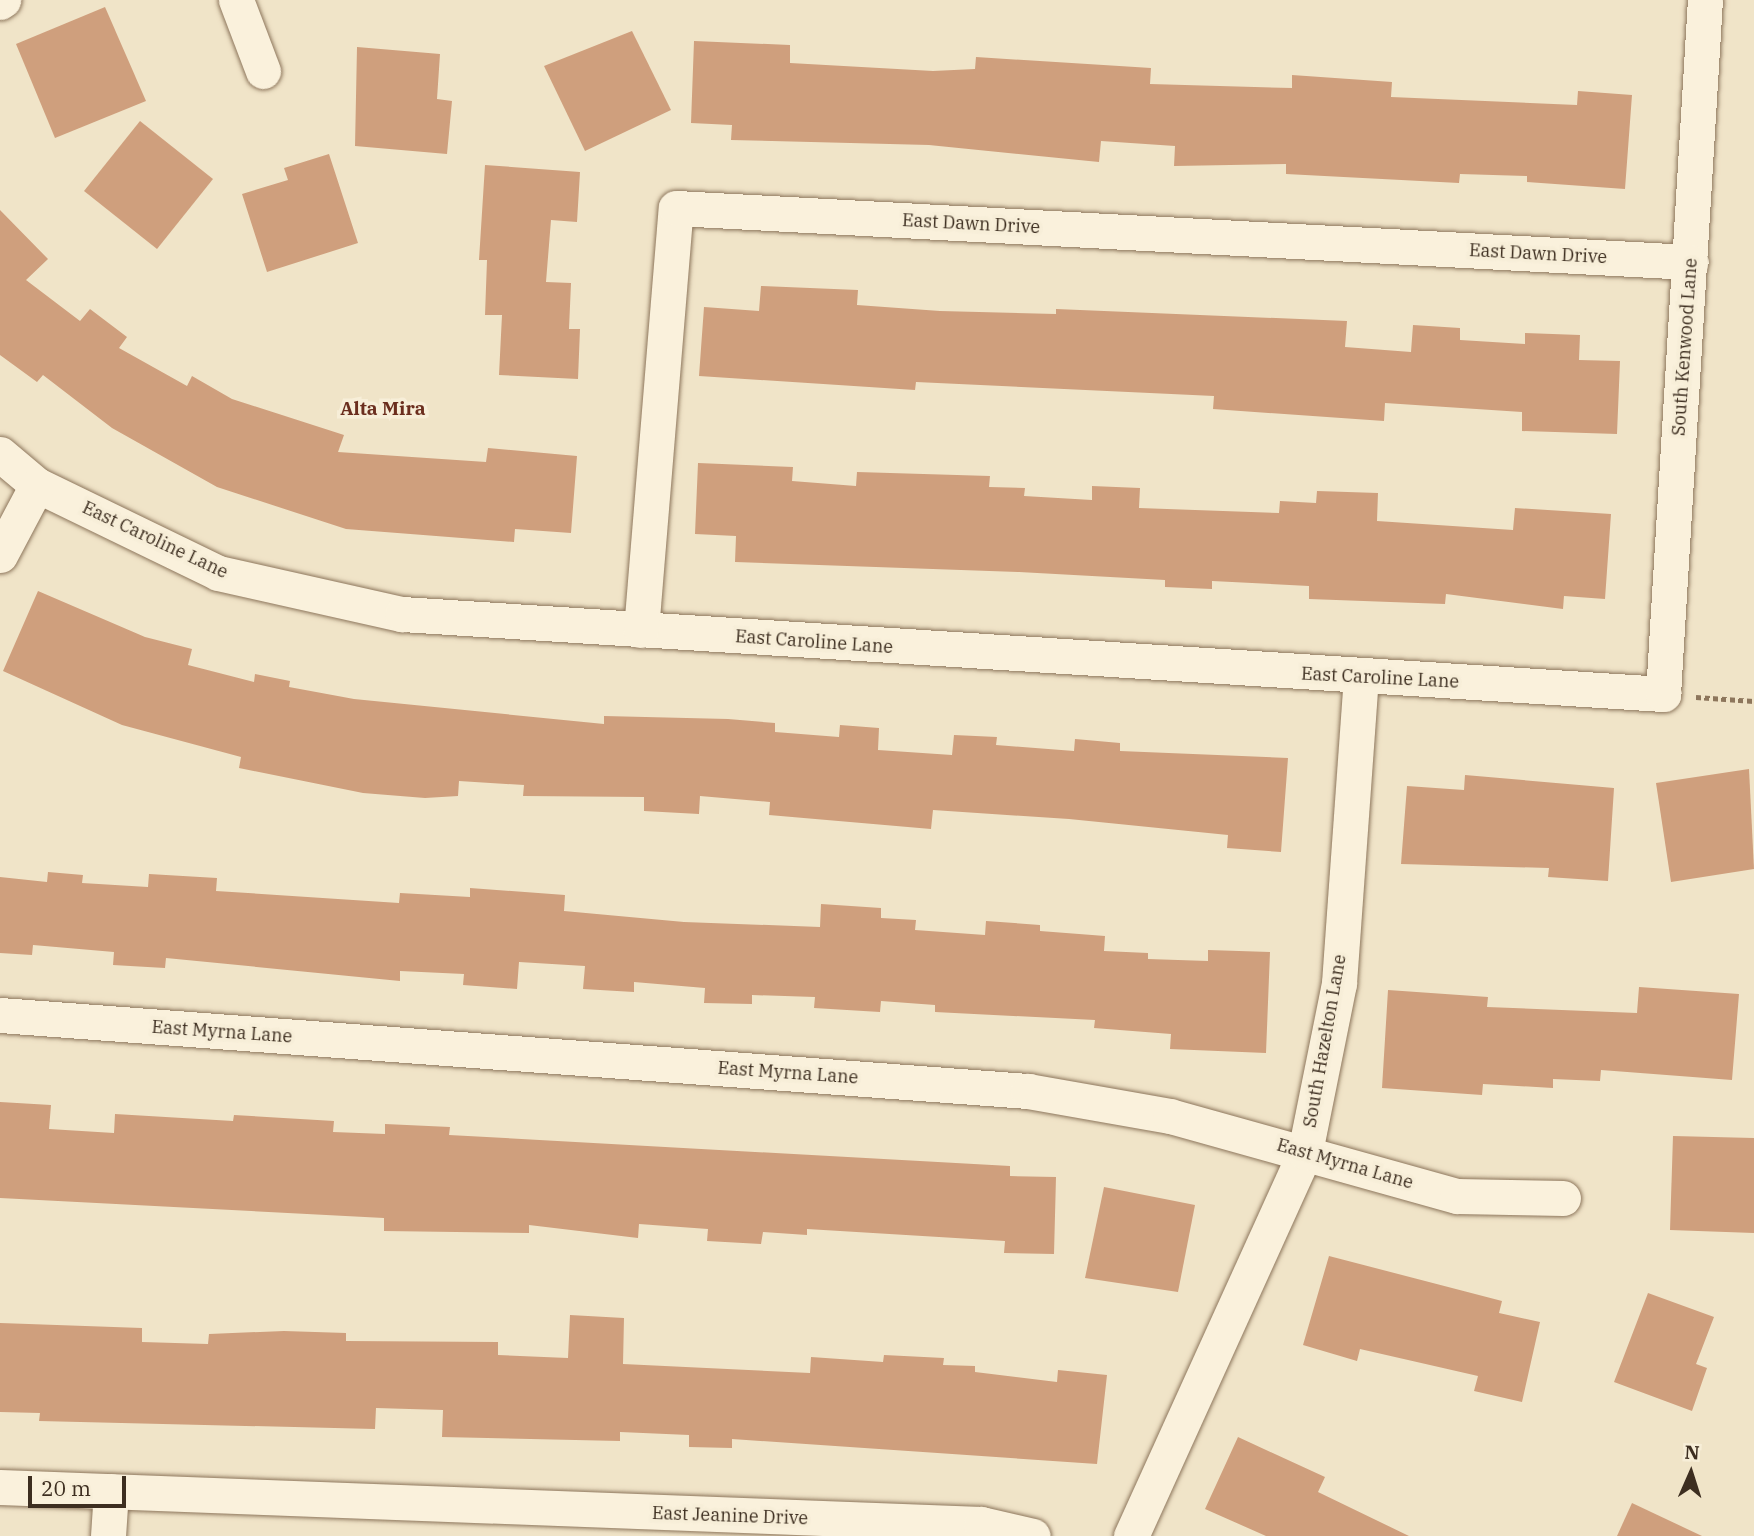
<!DOCTYPE html>
<html>
<head>
<meta charset="utf-8">
<style>
	body { margin:0 }
	#map { position:relative; width:1754px; height:1536px; overflow:hidden; background:#f0e4c8; font-family:"IBM Plex Serif",serif }
	div>[style] { position:absolute }
	.building>* { inset:0; background:#cf9f7d }
	.path>* { height:4.5px; margin-top:-2.25px; transform-origin:0; background:repeating-linear-gradient(90deg,#8d765c 0 5px,transparent 0 8.5px) }
	.roads { filter:drop-shadow(0 0 2px #8d765c) drop-shadow(0 0 2px #8d765c) }
	.minor>* { height:35px; margin:-17.5px; padding:0 17.5px; transform-origin:17.5px; border-radius:17.5px; background:#faf1dc }
	span { translate:-50% -50%; white-space:nowrap; text-align:center; line-height:1.15; -webkit-text-stroke:7px #f7eed8; paint-order:stroke }
	.street-label { font-size:18px; color:#3d2e20 }
	.neighbourhood-label { font-size:19px; color:#6b2e1e; font-weight:700 }
	.north { position:absolute; left:1656px; top:1438px; width:70px; height:70px; -webkit-text-stroke:5px #f7eed8; paint-order:stroke; rotate:3deg; font-size:19px; font-weight:700; line-height:28px; text-align:center; color:#3d2e20 }
	.north::after { content:''; display:block; margin:auto; width:24px; height:32px; background:#3d2e20; clip-path:polygon(50% 0,100% 100%,50% 72%,0 100%) }
	.scale { position:absolute; left:28px; top:1476px; width:98px; height:32px; box-sizing:border-box; border:4px solid #3d2e20; border-top:0; padding-left:9px; font-size:21px; line-height:24px; white-space:nowrap; color:#3d2e20; -webkit-text-stroke:5px #f7eed8; paint-order:stroke }
</style>
</head>
<body>
<div id="map">
	<div class="building">
		<i style="clip-path:polygon(105px 7px,146px 101px,55px 138px,16px 44px)"></i>
		<i style="clip-path:polygon(632px 31px,671px 110px,585px 151px,544px 66px)"></i>
		<i style="clip-path:polygon(694px 41px,790px 45px,790px 63px,933px 71px,975px 69px,976px 57px,1151px 68px,1150px 84px,1292px 88px,1292px 75px,1392px 82px,1391px 97px,1577px 105px,1578px 91px,1632px 95px,1625px 189px,1527px 182px,1527px 176px,1460px 174px,1459px 183px,1286px 174px,1286px 164px,1174px 166px,1175px 146px,1101px 141px,1099px 162px,929px 145px,731px 140px,732px 125px,691px 123px)"></i>
		<i style="clip-path:polygon(357px 47px,440px 54px,437px 99px,452px 101px,447px 154px,355px 146px)"></i>
		<i style="clip-path:polygon(140px 121px,213px 179px,157px 249px,84px 191px)"></i>
		<i style="clip-path:polygon(329px 154px,358px 243px,267px 272px,242px 194px,288px 180px,284px 168px)"></i>
		<i style="clip-path:polygon(485px 165px,580px 172px,577px 222px,551px 220px,546px 282px,571px 283px,569px 329px,580px 329px,578px 379px,499px 375px,502px 315px,485px 315px,487px 260px,479px 260px)"></i>
		<i style="clip-path:polygon(0 210px,48px 259px,26px 280px,80px 321px,90px 309px,127px 337px,119px 348px,187px 386px,192px 376px,232px 399px,344px 435px,338px 452px,486px 462px,488px 448px,577px 456px,571px 533px,515px 529px,514px 542px,346px 529px,217px 487px,112px 428px,43px 375px,37px 382px,0 355px)"></i>
		<i style="clip-path:polygon(761px 286px,858px 290px,857px 305px,940px 311px,1056px 314px,1056px 309px,1347px 321px,1345px 347px,1411px 352px,1413px 325px,1460px 328px,1460px 340px,1525px 344px,1525px 333px,1580px 335px,1579px 360px,1620px 361px,1617px 434px,1522px 431px,1522px 412px,1385px 403px,1384px 421px,1213px 409px,1214px 396px,916px 382px,915px 390px,699px 376px,704px 307px,759px 311px)"></i>
		<i style="clip-path:polygon(698px 463px,793px 467px,792px 481px,856px 486px,857px 472px,990px 476px,989px 487px,1025px 488px,1024px 496px,1092px 500px,1092px 486px,1140px 488px,1139px 508px,1279px 513px,1280px 501px,1316px 503px,1317px 491px,1378px 493px,1377px 521px,1513px 530px,1515px 508px,1611px 514px,1605px 599px,1564px 596px,1563px 609px,1446px 594px,1445px 604px,1309px 599px,1309px 586px,1212px 581px,1212px 589px,1165px 587px,1165px 580px,1019px 572px,735px 562px,736px 536px,695px 534px)"></i>
		<i style="clip-path:polygon(38px 591px,145px 637px,192px 649px,188px 665px,254px 682px,255px 674px,290px 681px,289px 687px,354px 699px,604px 724px,604px 716px,728px 719px,775px 723px,775px 732px,839px 737px,840px 725px,879px 728px,878px 750px,952px 755px,954px 735px,997px 737px,996px 745px,1074px 751px,1075px 739px,1120px 743px,1120px 751px,1288px 758px,1281px 852px,1227px 848px,1228px 835px,1069px 819px,933px 810px,931px 829px,769px 815px,770px 802px,700px 796px,699px 814px,644px 811px,644px 797px,523px 796px,524px 785px,459px 781px,458px 796px,425px 798px,363px 793px,239px 768px,241px 757px,122px 725px,3px 671px)"></i>
		<i style="clip-path:polygon(1749px 769px,1754px 869px,1671px 882px,1656px 783px)"></i>
		<i style="clip-path:polygon(1465px 775px,1614px 788px,1608px 881px,1548px 877px,1549px 868px,1401px 864px,1407px 786px,1464px 790px)"></i>
		<i style="clip-path:polygon(48px 872px,83px 875px,82px 883px,148px 887px,149px 874px,217px 878px,216px 891px,399px 903px,400px 893px,470px 897px,470px 888px,565px 895px,564px 911px,684px 922px,820px 927px,821px 904px,881px 908px,881px 918px,916px 920px,915px 930px,985px 935px,986px 921px,1040px 925px,1040px 931px,1105px 936px,1104px 951px,1148px 953px,1148px 959px,1208px 961px,1208px 950px,1270px 952px,1266px 1053px,1170px 1049px,1171px 1034px,1094px 1028px,1095px 1020px,935px 1012px,935px 1005px,881px 1001px,880px 1012px,814px 1008px,815px 997px,752px 995px,752px 1004px,704px 1003px,705px 988px,634px 982px,634px 992px,583px 989px,585px 966px,519px 962px,517px 989px,463px 985px,464px 974px,400px 971px,400px 981px,166px 958px,165px 968px,113px 965px,114px 952px,33px 945px,32px 955px,0 953px,0 877px,47px 882px)"></i>
		<i style="clip-path:polygon(1639px 987px,1739px 994px,1732px 1080px,1601px 1070px,1600px 1081px,1553px 1079px,1553px 1088px,1483px 1084px,1482px 1095px,1382px 1088px,1388px 990px,1488px 997px,1487px 1007px,1637px 1013px)"></i>
		<i style="clip-path:polygon(0 1102px,51px 1105px,49px 1129px,114px 1133px,115px 1114px,233px 1121px,234px 1115px,334px 1121px,333px 1132px,385px 1134px,385px 1124px,450px 1127px,449px 1135px,1010px 1166px,1010px 1176px,1056px 1177px,1054px 1254px,1004px 1253px,1005px 1241px,807px 1229px,807px 1235px,763px 1232px,761px 1244px,707px 1241px,708px 1229px,639px 1224px,638px 1238px,529px 1225px,529px 1233px,384px 1231px,384px 1218px,0 1198px)"></i>
		<i style="clip-path:polygon(1673px 1136px,1754px 1138px,1754px 1233px,1670px 1230px)"></i>
		<i style="clip-path:polygon(1104px 1187px,1195px 1205px,1178px 1292px,1085px 1278px)"></i>
		<i style="clip-path:polygon(1329px 1256px,1502px 1301px,1499px 1313px,1540px 1322px,1522px 1402px,1474px 1391px,1478px 1376px,1360px 1349px,1357px 1361px,1303px 1345px)"></i>
		<i style="clip-path:polygon(1648px 1293px,1714px 1317px,1696px 1364px,1707px 1368px,1692px 1411px,1614px 1382px)"></i>
		<i style="clip-path:polygon(570px 1315px,624px 1318px,623px 1364px,810px 1373px,811px 1357px,883px 1362px,884px 1355px,944px 1358px,943px 1365px,975px 1366px,975px 1372px,1057px 1382px,1058px 1370px,1107px 1375px,1097px 1464px,732px 1439px,732px 1448px,689px 1447px,689px 1435px,620px 1432px,620px 1441px,442px 1437px,443px 1410px,376px 1408px,375px 1429px,39px 1421px,40px 1413px,0 1412px,0 1323px,142px 1328px,142px 1342px,208px 1344px,209px 1334px,284px 1331px,346px 1333px,346px 1341px,498px 1342px,498px 1355px,568px 1358px)"></i>
		<i style="clip-path:polygon(1238px 1437px,1325px 1477px,1318px 1492px,1409px 1536px,1266px 1536px,1205px 1509px)"></i>
		<i style="clip-path:polygon(1632px 1503px,1702px 1536px,1617px 1536px)"></i>
	</div>
	<div class="path">
		<i style="left:1696px;top:697px;width:58px;rotate:3.9deg"></i>
	</div>
	<div class="roads">
		<div class="minor">
			<i style="left:236px;top:0;width:76px;rotate:69.2deg"></i>
			<i style="left:0;top:2px;width:4px;rotate:-34deg"></i>
			<i style="left:0;top:454px;width:48px;rotate:40deg"></i>
			<i style="left:37px;top:485px;width:201px;rotate:25.9deg"></i>
			<i style="left:218px;top:573px;width:189px;rotate:12.6deg"></i>
			<i style="left:402px;top:614px;width:1264px;rotate:3.63deg"></i>
			<i style="left:1663px;top:694px;width:695px;rotate:-86.54deg"></i>
			<i style="left:0;top:555px;width:79px;rotate:-62.1deg"></i>
			<i style="left:641px;top:630px;width:423px;rotate:-85.3deg"></i>
			<i style="left:676px;top:208px;width:1016px;rotate:3.05deg"></i>
			<i style="left:0;top:1015px;width:1031px;rotate:4.23deg"></i>
			<i style="left:1028px;top:1091px;width:144px;rotate:10deg"></i>
			<i style="left:1170px;top:1116px;width:298px;rotate:15.6deg"></i>
			<i style="left:1457px;top:1196px;width:106px;rotate:1.1deg"></i>
			<i style="left:0;top:1487px;width:982px;rotate:2.16deg"></i>
			<i style="left:981px;top:1524px;width:53px;rotate:13deg"></i>
			<i style="left:108px;top:1536px;width:45px;rotate:-86.2deg"></i>
			<i style="left:1131px;top:1536px;width:422px;rotate:-65.6deg"></i>
			<i style="left:1305px;top:1152px;width:172px;rotate:-78.6deg"></i>
			<i style="left:1339px;top:983px;width:306px;rotate:-85.9deg"></i>
		</div>
	</div>
	<div class="street-label">
		<span style="left:971px;top:224px;rotate:3deg">East Dawn Drive</span>
		<span style="left:1538px;top:254px;rotate:3deg">East Dawn Drive</span>
		<span style="left:1685px;top:347px;rotate:-86deg">South Kenwood Lane</span>
		<span style="left:155px;top:540px;rotate:25deg">East Caroline Lane</span>
		<span style="left:814px;top:642px;rotate:4deg">East Caroline Lane</span>
		<span style="left:1380px;top:678px;rotate:3deg">East Caroline Lane</span>
		<span style="left:222px;top:1032px;rotate:4deg">East Myrna Lane</span>
		<span style="left:1325px;top:1041px;rotate:-80deg">South Hazelton Lane</span>
		<span style="left:788px;top:1073px;rotate:4deg">East Myrna Lane</span>
		<span style="left:1345px;top:1164px;rotate:16deg">East Myrna Lane</span>
		<span style="left:730px;top:1516px;rotate:2deg">East Jeanine Drive</span>
	</div>
	<div class="neighbourhood-label">
		<span style="left:383px;top:409px">Alta Mira</span>
	</div>
	<div class="north">N</div>
	<div class="scale">20 m</div>
</div>
</body>
</html>
